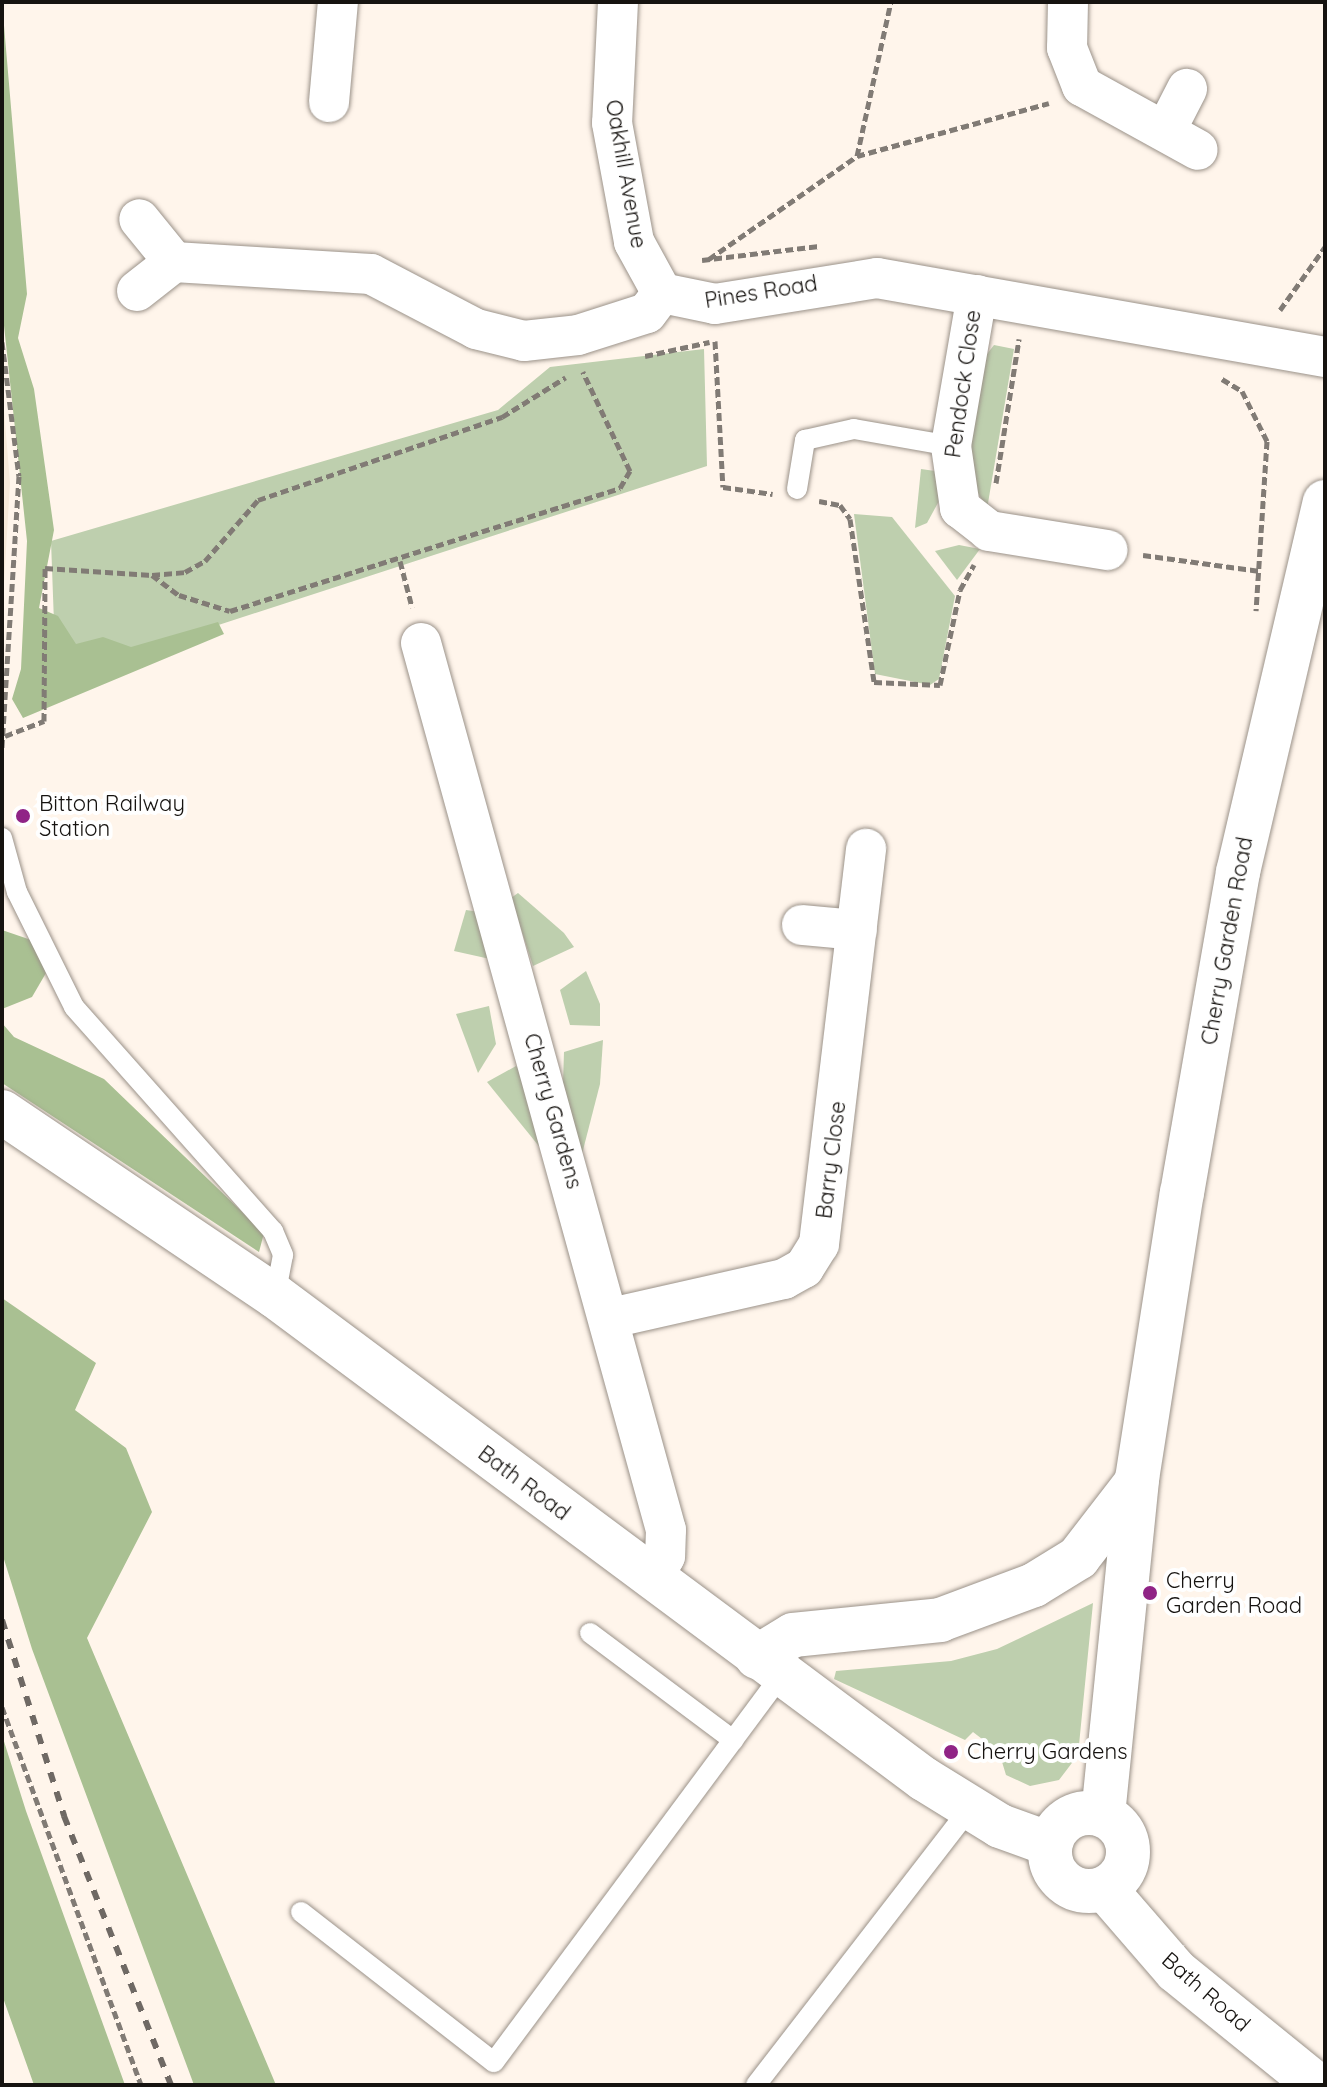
<!DOCTYPE html>
<html>
<head>
<meta charset="utf-8">
<style>
	body { margin:0 }
	#map { position:relative; width:1327px; height:2087px; overflow:hidden; background:#fff5eb; font-family:Quicksand,sans-serif }
	div>[style] { position:absolute }
	.built>* { inset:0; background:#f7e9d9 }
	.green>* { inset:0; background:#becfae }
	.forest>* { inset:0; background:#a9c092 }
	.path>* { height:5px; margin-top:-2.5px; transform-origin:0; background:repeating-linear-gradient(90deg,#817b75 0 8px,transparent 0 12px) }
	.roads { filter:drop-shadow(0 0 2px #9b9289) drop-shadow(0 0 2px #9b9289) }
	.service>* { height:20px; margin:-10px; padding:0 10px; transform-origin:10px; border-radius:10px; background:#fff }
	.minor>* { height:40px; margin:-20px; padding:0 20px; transform-origin:20px; border-radius:20px; background:#fff }
	.primary>* { height:44px; margin:-22px; padding:0 22px; transform-origin:22px; border-radius:22px; background:#fff }
	.primary>.ring { margin:-22px; padding:0; box-sizing:content-box; background:none; border:44px solid #fff; border-radius:50% }
	.rail>* { height:6px; margin-top:-3px; transform-origin:0; background:repeating-linear-gradient(90deg,#6f6964 0 10px,transparent 0 20px) }
	.dots>* { width:22px; height:22px; translate:-50% -50%; box-sizing:border-box; border:4px solid #fff; border-radius:50% }
	span { translate:-50% -50%; white-space:nowrap; text-align:center; line-height:1.15; -webkit-text-stroke:8px #fff; paint-order:stroke }
	.street-label { font-size:22px; color:#161310 }
	.poi-label { font-size:22px; color:#161310 }
	.left { translate:0 -50%; text-align:left }
	.frame { position:absolute; inset:0; border:4px solid #161310; pointer-events:none }
</style>
</head>
<body>
<div id="map">
	<div class="built">
		<i style="clip-path:polygon(2px 386px,10px 483px,2px 616px)"></i>
	</div>
	<div class="green">
		<i style="clip-path:polygon(994px 345px,1014px 349px,987px 509px,965px 470px,984px 358px)"></i>
		<i style="clip-path:polygon(704px 349px,707px 466px,56px 678px,51px 541px,498px 410px,550px 367px)"></i>
		<i style="clip-path:polygon(921px 469px,935px 471px,939px 501px,927px 523px,915px 528px)"></i>
		<i style="clip-path:polygon(854px 514px,892px 517px,955px 596px,939px 679px,930px 685px,875px 674px)"></i>
		<i style="clip-path:polygon(959px 545px,980px 549px,957px 580px,935px 551px)"></i>
		<i style="clip-path:polygon(518px 893px,564px 933px,574px 947px,533px 966px,511px 898px)"></i>
		<i style="clip-path:polygon(466px 910px,487px 913px,499px 961px,454px 951px)"></i>
		<i style="clip-path:polygon(586px 971px,600px 1004px,600px 1026px,570px 1025px,560px 990px)"></i>
		<i style="clip-path:polygon(489px 1006px,496px 1044px,478px 1073px,456px 1014px)"></i>
		<i style="clip-path:polygon(603px 1040px,600px 1084px,582px 1154px,563px 1083px,564px 1052px)"></i>
		<i style="clip-path:polygon(516px 1066px,528px 1078px,542px 1150px,487px 1082px)"></i>
		<i style="clip-path:polygon(1093px 1603px,1078px 1755px,1059px 1780px,1030px 1786px,1006px 1775px,999px 1752px,973px 1732px,965px 1740px,834px 1679px,836px 1671px,951px 1661px,997px 1649px)"></i>
	</div>
	<div class="forest">
		<i style="clip-path:polygon(2px 2px,27px 294px,18px 338px,34px 389px,54px 530px,39px 608px,58px 616px,76px 644px,103px 637px,131px 647px,218px 622px,224px 634px,23px 718px,12px 699px,21px 669px,27px 541px,2px 307px)"></i>
		<i style="clip-path:polygon(2px 930px,37px 942px,46px 973px,32px 997px,2px 1009px)"></i>
		<i style="clip-path:polygon(2px 1023px,14px 1037px,104px 1079px,264px 1233px,259px 1252px,2px 1083px)"></i>
		<i style="clip-path:polygon(2px 1298px,96px 1363px,75px 1410px,126px 1448px,152px 1512px,87px 1638px,276px 2085px,194px 2085px,32px 1649px,2px 1553px)"></i>
		<i style="clip-path:polygon(2px 1735px,26px 1811px,125px 2085px,34px 2085px,2px 1995px)"></i>
	</div>
	<div class="path">
		<i style="left:857px;top:156px;width:199px;rotate:-15.4deg"></i>
		<i style="left:709px;top:259px;width:180px;rotate:-34.8deg"></i>
		<i style="left:857px;top:156px;width:158px;rotate:-77.6deg"></i>
		<i style="left:702px;top:260px;width:118px;rotate:-6.8deg"></i>
		<i style="left:1280px;top:310px;width:77px;rotate:-54.5deg"></i>
		<i style="left:715px;top:341px;width:146px;rotate:86.9deg"></i>
		<i style="left:723px;top:487px;width:50px;rotate:8deg"></i>
		<i style="left:2px;top:342px;width:135px;rotate:82.8deg"></i>
		<i style="left:19px;top:476px;width:274px;rotate:93.6deg"></i>
		<i style="left:645px;top:356px;width:66px;rotate:-12.2deg"></i>
		<i style="left:1222px;top:379px;width:23px;rotate:31deg"></i>
		<i style="left:1242px;top:391px;width:56px;rotate:63.4deg"></i>
		<i style="left:1267px;top:441px;width:170px;rotate:93.7deg"></i>
		<i style="left:996px;top:483px;width:146px;rotate:-80.9deg"></i>
		<i style="left:819px;top:501px;width:21px;rotate:11deg"></i>
		<i style="left:840px;top:505px;width:17px;rotate:54deg"></i>
		<i style="left:850px;top:519px;width:165px;rotate:81.6deg"></i>
		<i style="left:874px;top:682px;width:66px;rotate:2.6deg"></i>
		<i style="left:940px;top:685px;width:97px;rotate:-78.1deg"></i>
		<i style="left:960px;top:590px;width:29px;rotate:-61deg"></i>
		<i style="left:1143px;top:555px;width:118px;rotate:7.8deg"></i>
		<i style="left:400px;top:561px;width:48px;rotate:75.4deg"></i>
		<i style="left:152px;top:575px;width:33px;rotate:-5deg"></i>
		<i style="left:185px;top:572px;width:23px;rotate:-29deg"></i>
		<i style="left:205px;top:561px;width:81px;rotate:-49deg"></i>
		<i style="left:258px;top:500px;width:258px;rotate:-18.8deg"></i>
		<i style="left:502px;top:417px;width:75px;rotate:-32deg"></i>
		<i style="left:5px;top:736px;width:42px;rotate:-21deg"></i>
		<i style="left:44px;top:721px;width:153px;rotate:-89.6deg"></i>
		<i style="left:45px;top:568px;width:107px;rotate:3.7deg"></i>
		<i style="left:152px;top:575px;width:34px;rotate:37deg"></i>
		<i style="left:179px;top:595px;width:53px;rotate:17.4deg"></i>
		<i style="left:230px;top:611px;width:409px;rotate:-17.5deg"></i>
		<i style="left:620px;top:488px;width:20px;rotate:-60deg"></i>
		<i style="left:630px;top:471px;width:110px;rotate:-115.4deg"></i>
		<i style="left:2px;top:1707px;width:403px;rotate:69.8deg"></i>
	</div>
	<div class="roads">
		<div class="service">
			<i style="left:797px;top:489px;width:50px;rotate:-80.7deg"></i>
			<i style="left:805px;top:440px;width:50px;rotate:-12.7deg"></i>
			<i style="left:854px;top:429px;width:98px;rotate:9.9deg"></i>
			<i style="left:2px;top:838px;width:56px;rotate:74.5deg"></i>
			<i style="left:17px;top:892px;width:128px;rotate:63.6deg"></i>
			<i style="left:74px;top:1007px;width:300px;rotate:48.4deg"></i>
			<i style="left:273px;top:1231px;width:26px;rotate:67deg"></i>
			<i style="left:283px;top:1255px;width:42px;rotate:101deg"></i>
			<i style="left:590px;top:1633px;width:179px;rotate:36.8deg"></i>
			<i style="left:301px;top:1912px;width:244px;rotate:37.9deg"></i>
			<i style="left:494px;top:2062px;width:481px;rotate:-53.4deg"></i>
			<i style="left:756px;top:2085px;width:350px;rotate:-52.3deg"></i>
		</div>
		<div class="minor">
			<i style="left:618px;top:2px;width:121px;rotate:92.8deg"></i>
			<i style="left:612px;top:123px;width:121px;rotate:79.5deg"></i>
			<i style="left:634px;top:242px;width:58px;rotate:61.2deg"></i>
			<i style="left:1068px;top:2px;width:46px;rotate:91.2deg"></i>
			<i style="left:1067px;top:48px;width:41px;rotate:68.5deg"></i>
			<i style="left:1082px;top:86px;width:132px;rotate:28.9deg"></i>
			<i style="left:329px;top:102px;width:100px;rotate:-84.9deg"></i>
			<i style="left:1167px;top:128px;width:44px;rotate:-62.9deg"></i>
			<i style="left:174px;top:262px;width:197px;rotate:3.5deg"></i>
			<i style="left:371px;top:274px;width:119px;rotate:27.6deg"></i>
			<i style="left:476px;top:329px;width:49px;rotate:14deg"></i>
			<i style="left:524px;top:341px;width:54px;rotate:-6.3deg"></i>
			<i style="left:578px;top:335px;width:72px;rotate:-17.7deg"></i>
			<i style="left:647px;top:313px;width:25px;rotate:-53deg"></i>
			<i style="left:662px;top:293px;width:54px;rotate:11.7deg"></i>
			<i style="left:715px;top:304px;width:164px;rotate:-9.1deg"></i>
			<i style="left:877px;top:278px;width:455px;rotate:10deg"></i>
			<i style="left:137px;top:291px;width:47px;rotate:-38.1deg"></i>
			<i style="left:174px;top:262px;width:55px;rotate:-129.1deg"></i>
			<i style="left:977px;top:295px;width:153px;rotate:99.8deg"></i>
			<i style="left:951px;top:446px;width:63px;rotate:81.7deg"></i>
			<i style="left:960px;top:508px;width:37px;rotate:38deg"></i>
			<i style="left:989px;top:531px;width:120px;rotate:9.1deg"></i>
			<i style="left:421px;top:643px;width:920px;rotate:74.56deg"></i>
			<i style="left:666px;top:1530px;width:26px;rotate:92deg"></i>
			<i style="left:665px;top:1556px;width:26px;rotate:119deg"></i>
			<i style="left:802px;top:925px;width:55px;rotate:5.2deg"></i>
			<i style="left:611px;top:1318px;width:177px;rotate:-12.7deg"></i>
			<i style="left:784px;top:1279px;width:23px;rotate:-29deg"></i>
			<i style="left:804px;top:1268px;width:28px;rotate:-58deg"></i>
			<i style="left:819px;top:1244px;width:398px;rotate:-83.2deg"></i>
		</div>
		<div class="primary">
			<i style="left:2px;top:1112px;width:329px;rotate:34deg"></i>
			<i style="left:275px;top:1296px;width:809px;rotate:36.66deg"></i>
			<i style="left:924px;top:1779px;width:89px;rotate:31.7deg"></i>
			<i style="left:1000px;top:1826px;width:53px;rotate:19.8deg"></i>
			<i style="left:757px;top:1657px;width:42px;rotate:-31.4deg"></i>
			<i style="left:793px;top:1635px;width:148px;rotate:-5.8deg"></i>
			<i style="left:940px;top:1620px;width:100px;rotate:-20.4deg"></i>
			<i style="left:1034px;top:1585px;width:52px;rotate:-31.5deg"></i>
			<i style="left:1078px;top:1558px;width:93px;rotate:-52.4deg"></i>
			<i class="ring" style="left:1050px;top:1813px;width:34px;height:34px"></i>
			<i style="left:1103px;top:1815px;width:338px;rotate:-84.2deg"></i>
			<i style="left:1137px;top:1479px;width:290px;rotate:-81.1deg"></i>
			<i style="left:1182px;top:1193px;width:326px;rotate:-80.1deg"></i>
			<i style="left:1238px;top:872px;width:380px;rotate:-76.8deg"></i>
			<i style="left:1105px;top:1889px;width:108px;rotate:49.1deg"></i>
			<i style="left:1176px;top:1971px;width:181px;rotate:39deg"></i>
		</div>
	</div>
	<div class="rail">
		<i style="left:2px;top:1620px;width:206px;rotate:72.4deg"></i>
		<i style="left:64px;top:1816px;width:289px;rotate:68.3deg"></i>
	</div>
	<div class="dots">
		<i style="left:23px;top:816px;background:#902486"></i>
		<i style="left:1150px;top:1593px;background:#902486"></i>
		<i style="left:951px;top:1752px;background:#902486"></i>
	</div>
	<div class="street-label">
		<span style="left:626px;top:174px;rotate:80deg">Oakhill Avenue</span>
		<span style="left:761px;top:292px;rotate:-9deg">Pines Road</span>
		<span style="left:963px;top:384px;rotate:-82deg">Pendock Close</span>
		<span style="left:1227px;top:941px;rotate:-80deg">Cherry Garden Road</span>
		<span style="left:553px;top:1111px;rotate:74deg">Cherry Gardens</span>
		<span style="left:831px;top:1160px;rotate:-83deg">Barry Close</span>
		<span style="left:524px;top:1483px;rotate:37deg">Bath Road</span>
		<span style="left:1206px;top:1992px;rotate:41deg">Bath Road</span>
	</div>
	<div class="poi-label">
		<span class="left" style="left:39px;top:816px">Bitton Railway<br>Station</span>
		<span class="left" style="left:1166px;top:1593px">Cherry<br>Garden Road</span>
		<span class="left" style="left:967px;top:1752px">Cherry Gardens</span>
	</div>
	<div class="frame"></div>
</div>
</body>
</html>
